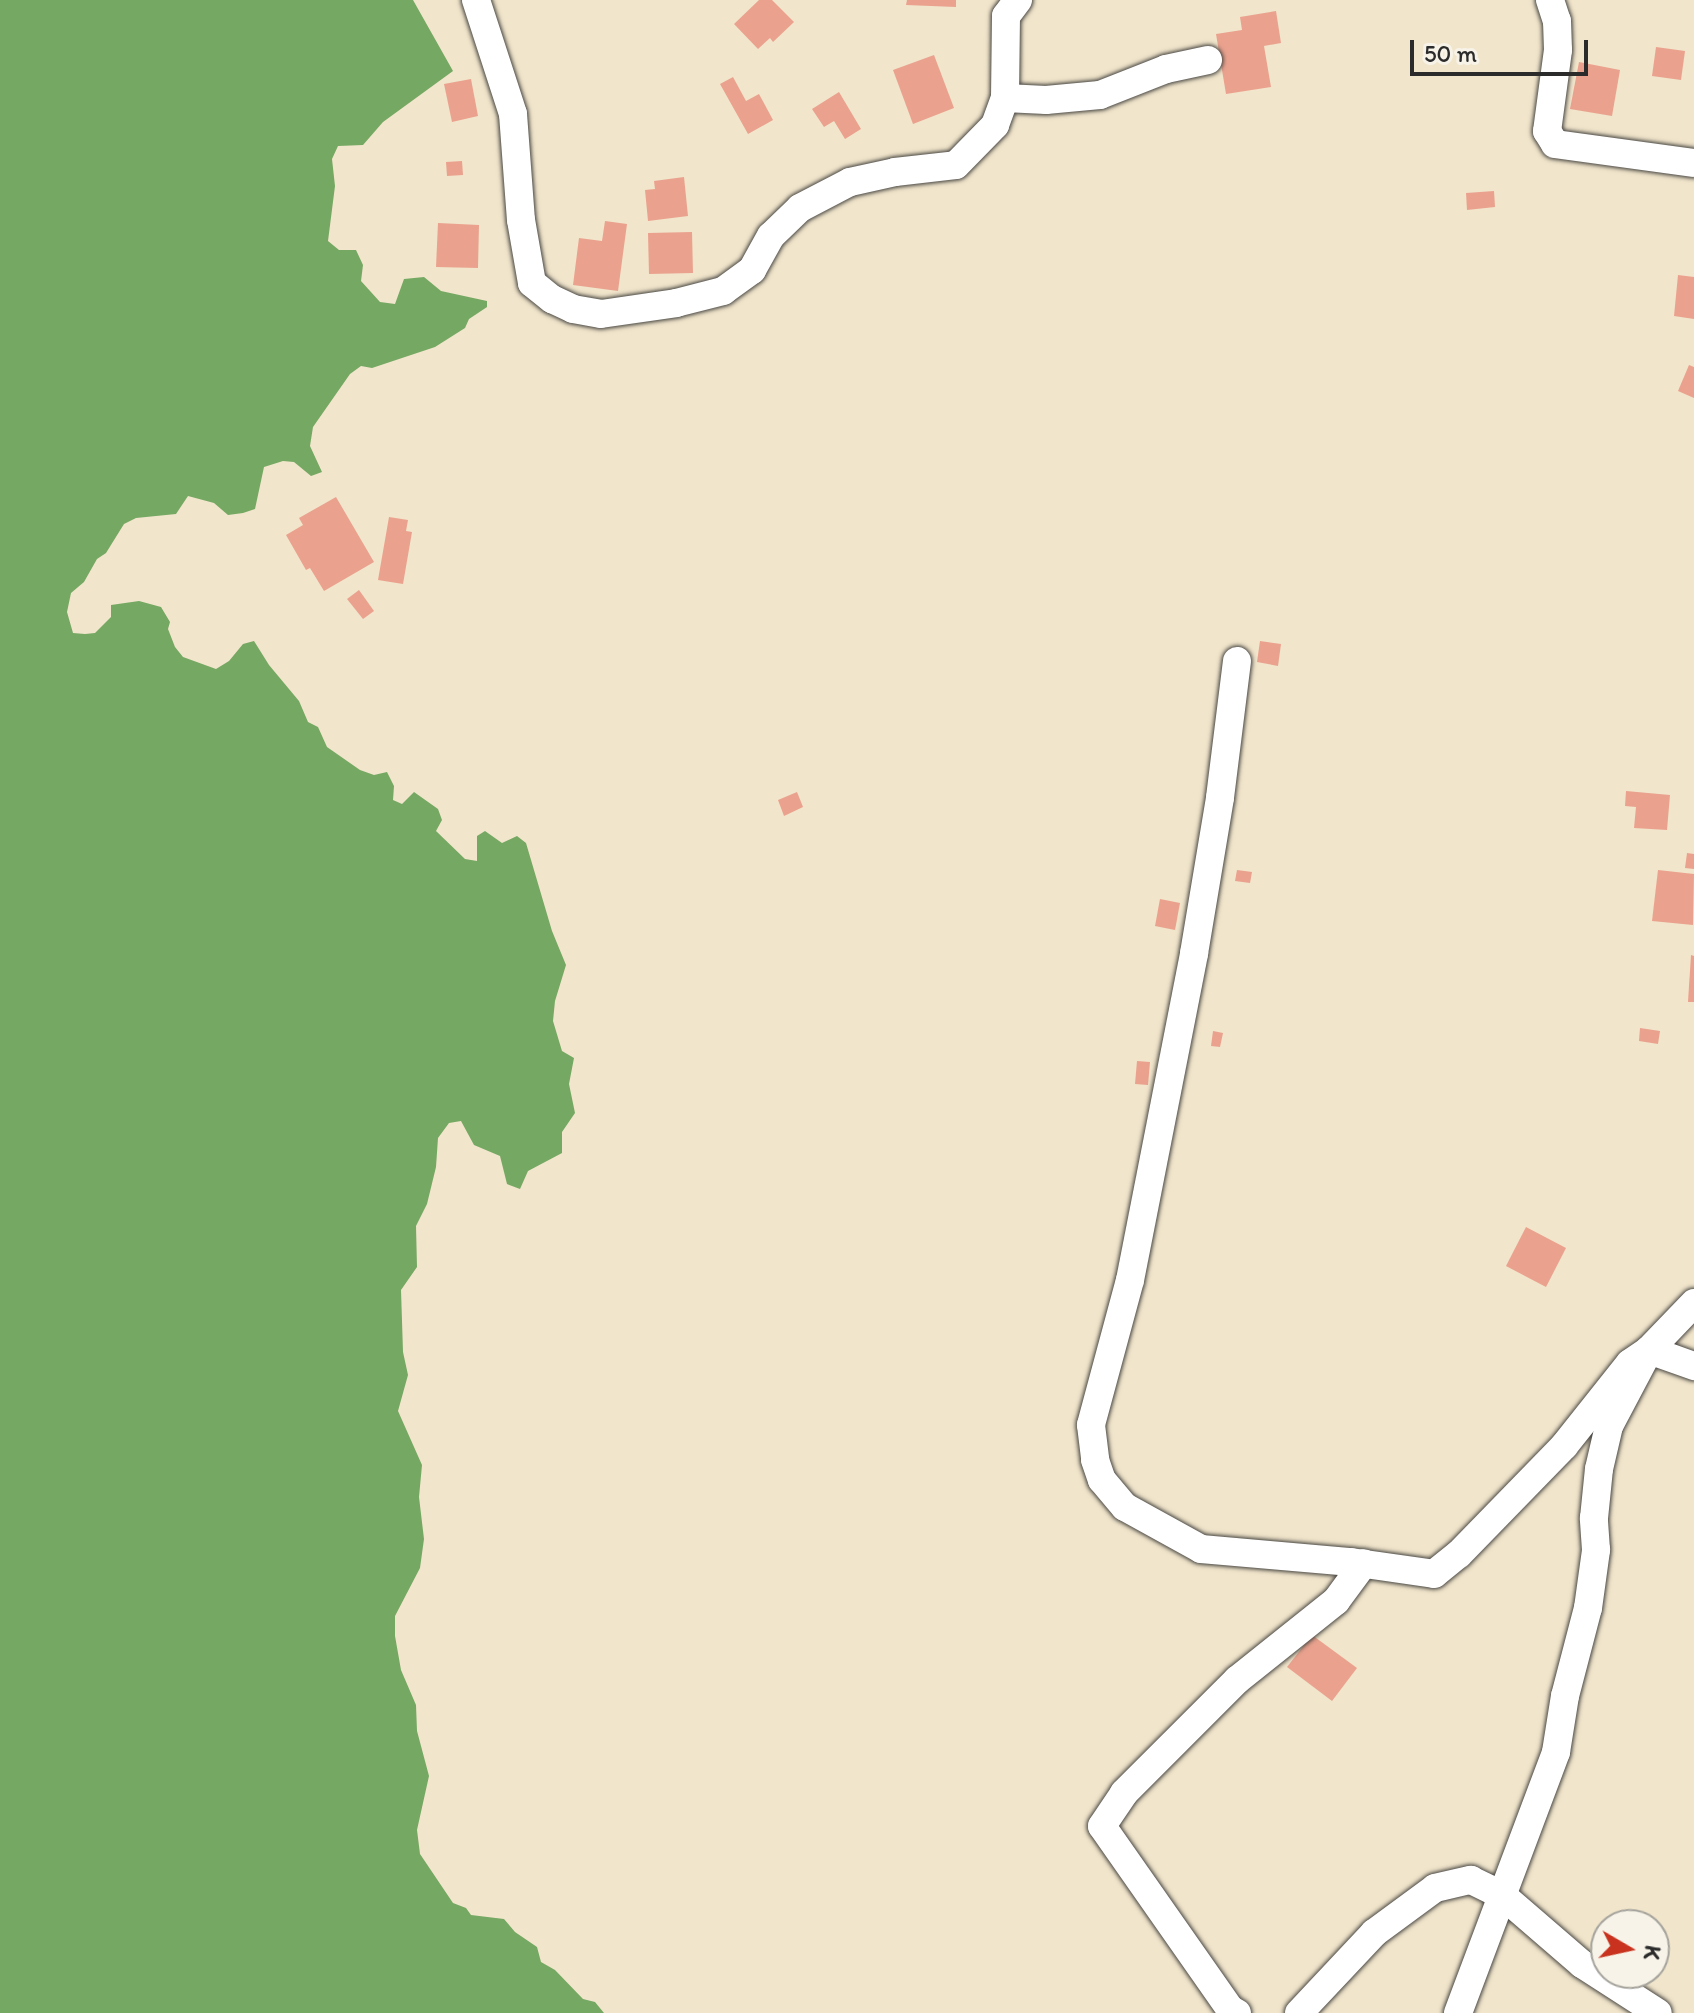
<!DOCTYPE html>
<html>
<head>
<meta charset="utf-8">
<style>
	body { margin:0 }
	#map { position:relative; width:1694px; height:2013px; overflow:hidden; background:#f1e5cb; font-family:Itim,sans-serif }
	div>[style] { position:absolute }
	.forest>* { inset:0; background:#75a863 }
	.building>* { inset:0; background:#eaa28e }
	.roads { filter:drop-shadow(0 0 2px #494743) drop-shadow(0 0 2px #494743) }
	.street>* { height:28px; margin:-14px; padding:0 14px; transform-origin:14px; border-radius:14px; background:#fff }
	span { translate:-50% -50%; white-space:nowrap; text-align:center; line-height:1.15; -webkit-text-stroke:8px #f7f3e8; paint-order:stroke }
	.north { position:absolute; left:1590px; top:1909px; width:80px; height:80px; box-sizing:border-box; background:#f7f3e8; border:2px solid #a5a39c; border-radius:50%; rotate:99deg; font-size:22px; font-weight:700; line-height:32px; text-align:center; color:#2b2b2b }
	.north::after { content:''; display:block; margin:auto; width:28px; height:36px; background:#c8321e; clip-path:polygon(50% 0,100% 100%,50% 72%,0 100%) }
	.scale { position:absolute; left:1410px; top:40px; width:178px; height:36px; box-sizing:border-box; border:4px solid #2b2b2b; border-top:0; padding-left:10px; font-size:24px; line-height:28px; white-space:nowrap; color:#2b2b2b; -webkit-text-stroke:6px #f7f3e8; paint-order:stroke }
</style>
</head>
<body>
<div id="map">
	<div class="forest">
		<i style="clip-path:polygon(0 0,413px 0,453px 71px,383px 122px,363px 145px,338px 146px,332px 159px,335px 186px,328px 241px,339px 250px,356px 250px,363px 265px,361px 281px,380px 302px,395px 304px,404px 279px,424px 277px,441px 291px,487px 301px,487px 307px,469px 319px,465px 328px,435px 347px,372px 368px,361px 366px,350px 374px,313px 427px,310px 446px,322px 472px,311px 476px,294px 462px,283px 461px,264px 467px,255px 509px,243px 513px,228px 515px,214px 503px,188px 496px,176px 514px,136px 518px,124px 524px,106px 553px,97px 559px,84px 582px,71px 593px,67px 612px,73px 633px,85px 634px,95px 633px,111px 617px,111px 605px,139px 601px,161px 607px,170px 622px,168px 629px,175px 647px,183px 657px,216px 669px,229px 661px,243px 644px,254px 641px,269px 665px,299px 701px,308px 722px,318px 727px,327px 747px,360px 770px,374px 775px,387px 772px,394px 786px,393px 800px,402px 804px,414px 792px,438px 809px,442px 820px,436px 831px,465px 859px,477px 861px,477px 836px,485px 831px,502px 843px,517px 836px,526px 843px,552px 931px,566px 965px,555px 1001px,553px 1021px,562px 1051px,574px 1058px,569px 1084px,575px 1113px,562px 1132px,562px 1153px,528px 1171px,520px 1189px,507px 1184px,500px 1156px,474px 1145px,461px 1121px,449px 1123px,438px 1138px,436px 1167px,427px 1204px,416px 1226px,417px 1267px,401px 1290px,403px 1352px,408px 1375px,398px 1411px,422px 1465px,419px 1497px,424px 1539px,420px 1568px,395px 1616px,395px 1636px,401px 1670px,416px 1705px,417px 1731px,429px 1776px,417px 1830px,420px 1854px,453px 1903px,466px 1908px,471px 1915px,504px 1919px,515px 1932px,537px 1947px,541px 1962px,555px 1970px,583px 1999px,595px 2002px,604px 2013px,0 2013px)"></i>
	</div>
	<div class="building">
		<i style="clip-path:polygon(759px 0,772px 0,794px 22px,773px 42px,770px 38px,758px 49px,734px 24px)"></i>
		<i style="clip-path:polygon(907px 0,956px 0,956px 7px,906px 5px)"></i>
		<i style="clip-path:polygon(1276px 11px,1281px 43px,1264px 46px,1271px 87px,1226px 94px,1216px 34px,1242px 30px,1240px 17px)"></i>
		<i style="clip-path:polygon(1656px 47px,1685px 51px,1681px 80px,1652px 76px)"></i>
		<i style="clip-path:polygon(934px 55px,954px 108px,913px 124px,893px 70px)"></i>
		<i style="clip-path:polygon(1579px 62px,1620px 70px,1612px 116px,1570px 109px)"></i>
		<i style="clip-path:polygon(733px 77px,746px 101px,759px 94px,773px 120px,748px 134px,720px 84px)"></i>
		<i style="clip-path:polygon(471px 79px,478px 116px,452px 122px,444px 84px)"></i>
		<i style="clip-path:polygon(839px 92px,861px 129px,845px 139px,834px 121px,824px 127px,812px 109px)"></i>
		<i style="clip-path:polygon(462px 161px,463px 175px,447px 176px,446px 162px)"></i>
		<i style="clip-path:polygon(684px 177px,688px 216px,648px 221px,645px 190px,655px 189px,654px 181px)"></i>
		<i style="clip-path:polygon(1494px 191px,1495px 207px,1467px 210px,1466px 193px)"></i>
		<i style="clip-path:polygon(605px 221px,627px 224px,618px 291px,573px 285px,579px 238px,602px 241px)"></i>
		<i style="clip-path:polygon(438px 223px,479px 225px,478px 268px,436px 267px)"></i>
		<i style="clip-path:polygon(692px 232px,693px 273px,649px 274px,648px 233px)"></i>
		<i style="clip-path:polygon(1678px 275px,1694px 277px,1694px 319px,1674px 316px)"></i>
		<i style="clip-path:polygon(1689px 365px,1694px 367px,1694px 398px,1678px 391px)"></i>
		<i style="clip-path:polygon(336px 497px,374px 562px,324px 591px,310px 568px,306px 570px,286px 535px,303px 525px,299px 518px)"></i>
		<i style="clip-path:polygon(389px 517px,408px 520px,406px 531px,412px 532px,403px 584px,378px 580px)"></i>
		<i style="clip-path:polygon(359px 590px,374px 611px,363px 619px,347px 599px)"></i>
		<i style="clip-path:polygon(1260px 641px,1281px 644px,1278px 666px,1257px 662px)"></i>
		<i style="clip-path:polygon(1626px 791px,1670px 795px,1667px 830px,1634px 828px,1636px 807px,1625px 806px)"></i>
		<i style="clip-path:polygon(797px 792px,803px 807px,784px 816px,778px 800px)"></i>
		<i style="clip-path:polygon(1687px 853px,1694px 854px,1694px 869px,1685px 868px)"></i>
		<i style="clip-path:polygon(1237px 870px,1252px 872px,1250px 883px,1235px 881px)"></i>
		<i style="clip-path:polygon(1658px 870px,1694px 874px,1693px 925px,1652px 921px)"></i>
		<i style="clip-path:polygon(1160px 899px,1180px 903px,1175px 930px,1155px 926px)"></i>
		<i style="clip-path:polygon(1691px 955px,1694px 956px,1694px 1002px,1688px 1002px)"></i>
		<i style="clip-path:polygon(1640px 1028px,1660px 1031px,1658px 1044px,1639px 1041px)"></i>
		<i style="clip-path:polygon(1213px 1031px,1223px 1033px,1220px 1047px,1211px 1046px)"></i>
		<i style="clip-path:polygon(1137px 1061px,1150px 1062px,1148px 1085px,1135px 1084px)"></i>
		<i style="clip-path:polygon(1526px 1227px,1566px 1248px,1546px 1287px,1506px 1266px)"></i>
		<i style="clip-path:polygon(1312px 1635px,1357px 1668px,1332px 1701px,1287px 1667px)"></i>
	</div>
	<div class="roads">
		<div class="street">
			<i style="left:476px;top:0;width:120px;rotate:72deg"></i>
			<i style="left:513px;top:114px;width:106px;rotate:85.7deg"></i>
			<i style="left:521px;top:220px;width:64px;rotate:80.1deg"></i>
			<i style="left:532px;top:283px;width:26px;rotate:39deg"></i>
			<i style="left:552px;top:299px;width:23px;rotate:25deg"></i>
			<i style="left:573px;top:309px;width:28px;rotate:10deg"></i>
			<i style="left:601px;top:314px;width:76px;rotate:-8.3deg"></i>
			<i style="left:676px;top:303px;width:49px;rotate:-14.3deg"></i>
			<i style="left:723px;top:291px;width:36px;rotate:-36deg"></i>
			<i style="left:752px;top:270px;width:39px;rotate:-61deg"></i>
			<i style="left:771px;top:236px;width:40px;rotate:-44deg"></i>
			<i style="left:800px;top:208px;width:56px;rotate:-27.5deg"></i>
			<i style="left:850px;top:182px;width:46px;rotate:-12.5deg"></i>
			<i style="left:895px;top:172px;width:61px;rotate:-6.5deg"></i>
			<i style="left:956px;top:165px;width:56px;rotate:-45.7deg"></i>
			<i style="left:995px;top:125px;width:29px;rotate:-70deg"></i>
			<i style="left:1005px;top:98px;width:82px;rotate:-89.3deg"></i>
			<i style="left:1006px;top:16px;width:20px;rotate:-53deg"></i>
			<i style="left:1550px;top:0;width:22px;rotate:72deg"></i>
			<i style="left:1557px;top:21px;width:29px;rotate:88deg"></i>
			<i style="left:1558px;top:50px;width:82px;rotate:97.7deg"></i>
			<i style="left:1547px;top:131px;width:15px;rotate:58deg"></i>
			<i style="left:1555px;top:144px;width:140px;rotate:7.8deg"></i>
			<i style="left:1005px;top:98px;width:41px;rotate:2.8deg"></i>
			<i style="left:1046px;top:100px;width:54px;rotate:-5.3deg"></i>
			<i style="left:1100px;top:95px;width:71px;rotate:-21.5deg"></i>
			<i style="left:1166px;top:69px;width:43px;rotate:-12.1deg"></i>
			<i style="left:1237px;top:661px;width:138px;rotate:97.1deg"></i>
			<i style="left:1220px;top:798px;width:158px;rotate:99.5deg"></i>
			<i style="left:1194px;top:954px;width:332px;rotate:101.1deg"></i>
			<i style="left:1130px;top:1280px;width:150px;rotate:105.1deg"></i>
			<i style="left:1091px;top:1425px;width:35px;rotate:83deg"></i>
			<i style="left:1095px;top:1460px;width:21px;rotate:71deg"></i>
			<i style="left:1102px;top:1480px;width:35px;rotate:50deg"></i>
			<i style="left:1125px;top:1507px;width:87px;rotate:28.9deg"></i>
			<i style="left:1201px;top:1549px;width:151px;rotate:5deg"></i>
			<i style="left:1351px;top:1562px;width:84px;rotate:8.2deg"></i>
			<i style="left:1434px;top:1574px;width:32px;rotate:-39deg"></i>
			<i style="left:1459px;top:1554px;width:151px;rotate:-45.8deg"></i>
			<i style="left:1564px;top:1446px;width:106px;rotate:-51.5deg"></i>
			<i style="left:1630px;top:1363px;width:23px;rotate:-34deg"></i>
			<i style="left:1649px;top:1350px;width:48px;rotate:19.6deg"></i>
			<i style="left:1237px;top:2013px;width:8px;rotate:-150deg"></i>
			<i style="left:1230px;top:2009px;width:223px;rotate:-125deg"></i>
			<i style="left:1102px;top:1826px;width:40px;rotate:-56deg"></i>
			<i style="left:1124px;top:1793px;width:160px;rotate:-45deg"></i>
			<i style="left:1237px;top:1680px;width:127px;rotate:-38.6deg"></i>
			<i style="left:1336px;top:1601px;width:47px;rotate:-53.6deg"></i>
			<i style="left:1299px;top:2013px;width:110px;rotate:-46.8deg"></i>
			<i style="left:1374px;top:1933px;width:76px;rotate:-36.4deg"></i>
			<i style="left:1435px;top:1888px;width:37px;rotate:-13deg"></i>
			<i style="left:1471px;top:1880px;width:34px;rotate:26deg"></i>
			<i style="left:1502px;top:1895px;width:106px;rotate:40.8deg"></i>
			<i style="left:1582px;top:1964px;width:90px;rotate:32.8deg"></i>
			<i style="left:1458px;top:2013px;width:279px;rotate:-69.4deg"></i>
			<i style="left:1556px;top:1752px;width:57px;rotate:-80.9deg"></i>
			<i style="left:1565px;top:1696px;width:91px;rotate:-75.4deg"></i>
			<i style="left:1588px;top:1608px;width:59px;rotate:-82.1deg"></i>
			<i style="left:1596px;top:1550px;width:32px;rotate:-94deg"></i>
			<i style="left:1594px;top:1518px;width:49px;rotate:-84.2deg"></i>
			<i style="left:1599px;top:1469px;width:44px;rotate:-76.9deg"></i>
			<i style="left:1609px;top:1426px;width:86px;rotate:-62.2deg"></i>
			<i style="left:1649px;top:1350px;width:65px;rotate:-46.2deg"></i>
		</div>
	</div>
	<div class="north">K</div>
	<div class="scale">50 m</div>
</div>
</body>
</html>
